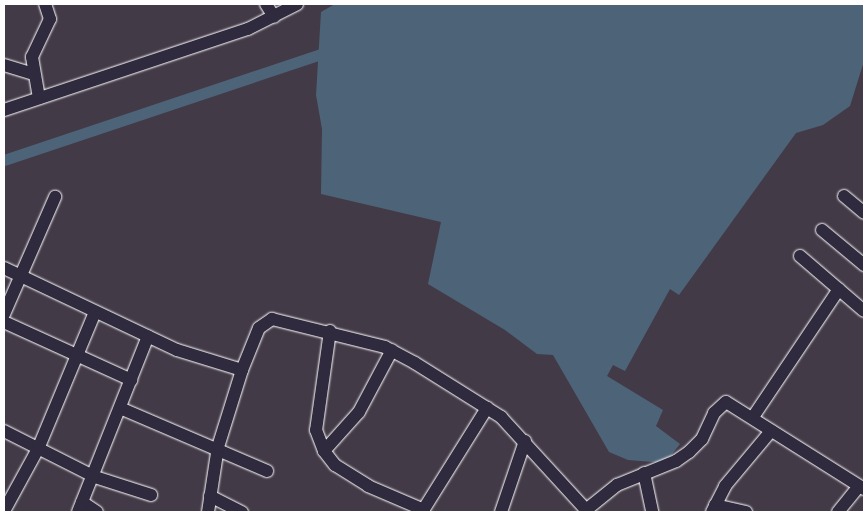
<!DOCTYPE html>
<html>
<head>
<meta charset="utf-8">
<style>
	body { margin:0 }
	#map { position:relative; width:868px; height:516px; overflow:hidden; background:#433a47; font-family:"Balsamiq Sans",sans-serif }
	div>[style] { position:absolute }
	.water>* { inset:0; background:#4d6478 }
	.canal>* { height:11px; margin:-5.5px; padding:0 5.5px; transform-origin:5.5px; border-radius:5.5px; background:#4d6478 }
	.roads { filter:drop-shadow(0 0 1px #fff) drop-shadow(0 0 1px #fff) }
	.minor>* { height:12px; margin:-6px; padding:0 6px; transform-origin:6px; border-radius:6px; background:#2f2a3d }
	span { translate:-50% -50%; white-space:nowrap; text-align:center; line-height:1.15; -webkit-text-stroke:4.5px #2f2a3d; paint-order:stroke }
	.frame { position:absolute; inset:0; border:5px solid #fff; pointer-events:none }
</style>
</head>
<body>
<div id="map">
	<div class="water">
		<i style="clip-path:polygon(335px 4px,864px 4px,864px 61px,850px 106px,823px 125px,796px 133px,679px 295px,670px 289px,625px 371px,613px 365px,607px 376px,663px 410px,656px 426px,680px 444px,665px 463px,628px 460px,609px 452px,553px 355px,537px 354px,505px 330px,428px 284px,441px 222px,321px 194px,322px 129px,316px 95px,321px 12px)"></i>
	</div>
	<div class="canal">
		<i style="left:4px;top:160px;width:346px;rotate:-18.5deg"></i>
	</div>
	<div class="roads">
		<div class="minor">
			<i style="left:266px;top:4px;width:15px;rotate:58deg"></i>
			<i style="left:4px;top:65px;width:30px;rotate:17deg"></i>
			<i style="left:39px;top:98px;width:42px;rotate:-99.7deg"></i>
			<i style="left:32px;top:57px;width:42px;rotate:-64.7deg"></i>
			<i style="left:50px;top:19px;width:16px;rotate:-108deg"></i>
			<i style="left:4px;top:110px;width:257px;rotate:-18.4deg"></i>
			<i style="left:248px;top:29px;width:55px;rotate:-27deg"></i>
			<i style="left:844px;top:196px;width:26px;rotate:40deg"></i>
			<i style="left:822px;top:230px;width:55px;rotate:39.8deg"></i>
			<i style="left:800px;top:256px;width:84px;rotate:40.7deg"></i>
			<i style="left:4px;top:268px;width:191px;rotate:25.4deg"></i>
			<i style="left:177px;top:350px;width:68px;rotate:17.1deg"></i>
			<i style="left:4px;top:314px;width:128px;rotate:-66.4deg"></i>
			<i style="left:4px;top:322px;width:140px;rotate:24.5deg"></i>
			<i style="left:330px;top:331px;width:100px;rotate:98deg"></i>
			<i style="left:316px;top:430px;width:22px;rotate:69deg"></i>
			<i style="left:324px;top:451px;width:18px;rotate:52deg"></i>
			<i style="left:335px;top:465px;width:39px;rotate:32deg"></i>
			<i style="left:368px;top:486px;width:61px;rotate:23.2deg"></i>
			<i style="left:120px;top:408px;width:160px;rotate:23.2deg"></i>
			<i style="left:753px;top:417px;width:154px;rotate:-56.1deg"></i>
			<i style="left:4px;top:431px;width:102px;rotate:26.8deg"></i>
			<i style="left:95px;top:477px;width:59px;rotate:17.8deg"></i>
			<i style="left:324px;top:451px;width:52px;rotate:-48.1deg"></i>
			<i style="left:359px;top:412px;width:70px;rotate:-62deg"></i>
			<i style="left:644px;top:473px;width:40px;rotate:78deg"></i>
			<i style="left:210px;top:496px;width:36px;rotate:27deg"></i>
			<i style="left:82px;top:502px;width:18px;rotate:34deg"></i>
			<i style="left:715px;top:505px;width:32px;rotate:13deg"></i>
			<i style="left:586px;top:510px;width:40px;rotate:-39deg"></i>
			<i style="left:617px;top:485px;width:64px;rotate:-22.1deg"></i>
			<i style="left:676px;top:461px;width:16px;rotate:-35deg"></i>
			<i style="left:689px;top:452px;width:18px;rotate:-45deg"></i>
			<i style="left:702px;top:439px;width:29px;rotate:-65deg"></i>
			<i style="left:714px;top:413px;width:16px;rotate:-43deg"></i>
			<i style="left:726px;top:402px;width:163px;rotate:32.2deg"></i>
			<i style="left:4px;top:511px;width:71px;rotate:-61.3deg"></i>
			<i style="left:38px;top:449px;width:148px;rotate:-67.4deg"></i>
			<i style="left:78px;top:512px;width:189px;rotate:-68.3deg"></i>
			<i style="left:208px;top:512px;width:66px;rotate:-81.3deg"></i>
			<i style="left:218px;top:447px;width:81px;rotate:-72.7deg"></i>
			<i style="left:242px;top:370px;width:45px;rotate:-68deg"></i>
			<i style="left:259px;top:328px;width:16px;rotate:-35deg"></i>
			<i style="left:272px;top:319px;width:116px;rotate:13.9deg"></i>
			<i style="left:385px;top:347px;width:34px;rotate:28deg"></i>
			<i style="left:415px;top:363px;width:102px;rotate:32.1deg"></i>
			<i style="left:501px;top:417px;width:129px;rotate:47.5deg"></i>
			<i style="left:422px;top:512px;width:123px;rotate:-58deg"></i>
			<i style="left:501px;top:512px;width:75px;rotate:-71.3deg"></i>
			<i style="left:712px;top:512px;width:29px;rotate:-63deg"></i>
			<i style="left:725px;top:486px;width:72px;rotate:-50.1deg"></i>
			<i style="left:838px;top:512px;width:33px;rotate:-51deg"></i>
		</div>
	</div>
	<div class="frame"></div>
</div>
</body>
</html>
